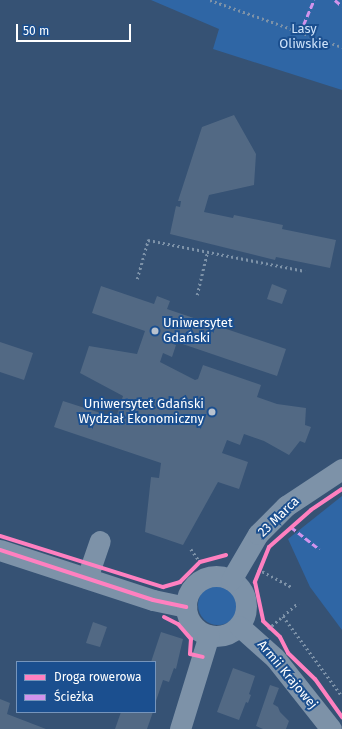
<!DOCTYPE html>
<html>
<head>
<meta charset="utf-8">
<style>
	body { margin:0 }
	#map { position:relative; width:342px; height:729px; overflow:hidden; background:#365274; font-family:"Fira Sans",sans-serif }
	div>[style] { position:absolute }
	.green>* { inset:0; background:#2f66a5 }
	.round { border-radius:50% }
	.building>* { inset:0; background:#526984 }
	.path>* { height:2.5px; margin-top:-1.25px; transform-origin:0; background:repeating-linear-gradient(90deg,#7d92a8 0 2px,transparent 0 5px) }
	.minor>* { height:21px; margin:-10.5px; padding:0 10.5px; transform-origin:10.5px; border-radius:10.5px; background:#7d92a8 }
	.minor>.ring { margin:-10.5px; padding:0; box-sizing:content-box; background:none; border:21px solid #7d92a8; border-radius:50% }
	.quiet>* { height:3px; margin-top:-1.5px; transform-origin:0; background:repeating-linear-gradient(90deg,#d193ec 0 6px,transparent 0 9px) }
	.cycleway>* { height:4px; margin:-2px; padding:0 2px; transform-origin:2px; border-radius:2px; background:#ff80c0 }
	.dots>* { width:11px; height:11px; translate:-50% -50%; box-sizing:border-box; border:2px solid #1b4f8f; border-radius:50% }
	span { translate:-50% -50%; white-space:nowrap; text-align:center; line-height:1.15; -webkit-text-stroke:4px #1b4f8f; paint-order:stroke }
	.park-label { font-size:13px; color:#cfe3fa }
	.poi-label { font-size:13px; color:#fff }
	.left { translate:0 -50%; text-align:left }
	.right { translate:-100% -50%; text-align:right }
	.street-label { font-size:13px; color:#fff }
	.legend { position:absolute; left:16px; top:661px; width:140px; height:52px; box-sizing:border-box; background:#1b4f8f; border:1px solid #7695bc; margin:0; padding:5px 7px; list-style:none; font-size:12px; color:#fff }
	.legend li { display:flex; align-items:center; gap:8px; height:20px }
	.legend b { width:20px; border:1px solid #7695bc }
	.scale { position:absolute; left:16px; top:24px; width:115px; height:18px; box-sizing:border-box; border:2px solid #fff; border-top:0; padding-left:5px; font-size:12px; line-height:14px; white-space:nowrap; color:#fff; -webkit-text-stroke:3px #1b4f8f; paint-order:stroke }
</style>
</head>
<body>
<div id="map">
	<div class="green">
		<i style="clip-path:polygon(151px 0,342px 0,342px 90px,213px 49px,219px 29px)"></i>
		<i style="clip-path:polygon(342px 496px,342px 630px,310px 587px,288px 539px)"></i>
		<i class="round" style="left:198px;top:585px;width:40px;height:40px"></i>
	</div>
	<div class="building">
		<i style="clip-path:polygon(234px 115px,256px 154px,254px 185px,209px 195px,204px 212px,233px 218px,234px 215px,283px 225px,282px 229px,336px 240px,330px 268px,276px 257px,275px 260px,170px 234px,176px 206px,180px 207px,181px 201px,178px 201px,202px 127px)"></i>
		<i style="clip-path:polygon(272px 284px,287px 290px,282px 304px,267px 299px)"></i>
		<i style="clip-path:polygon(101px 286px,154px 304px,157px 296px,170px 301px,167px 309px,286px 349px,277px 376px,165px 338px,164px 341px,176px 345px,172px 357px,163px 353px,160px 362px,195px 380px,198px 379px,203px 365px,261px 385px,257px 397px,277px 404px,306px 408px,305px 425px,311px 427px,305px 443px,300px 441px,289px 455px,264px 441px,244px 434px,240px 445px,227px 440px,222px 453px,248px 462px,239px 489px,218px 482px,183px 545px,145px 532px,151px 477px,159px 478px,161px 463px,54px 427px,63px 401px,116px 418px,123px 396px,80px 373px,89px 346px,137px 354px,145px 331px,92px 313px)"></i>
		<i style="clip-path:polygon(0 342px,33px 353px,24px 380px,0 372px)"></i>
		<i style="clip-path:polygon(93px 622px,107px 627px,100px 647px,86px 643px)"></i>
		<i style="clip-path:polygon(161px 632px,183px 639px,176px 669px,174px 668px,169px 682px,163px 680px,155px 704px,155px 662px,151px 662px)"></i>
		<i style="clip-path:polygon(233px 668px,255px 676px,249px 694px,251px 695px,248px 703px,246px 702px,239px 720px,217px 712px)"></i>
		<i style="clip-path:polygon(270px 685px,279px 688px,273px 704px,278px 707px,280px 712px,289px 721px,286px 729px,263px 729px,256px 726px)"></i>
		<i style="clip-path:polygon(0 699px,10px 703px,7px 714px,46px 729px,0 729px)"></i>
		<i style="clip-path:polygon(121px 712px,153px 712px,147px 729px,115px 729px)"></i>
	</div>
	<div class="path">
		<i style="left:210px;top:0;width:140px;rotate:19.6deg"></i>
		<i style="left:137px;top:279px;width:41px;rotate:-74.2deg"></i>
		<i style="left:148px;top:240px;width:160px;rotate:11.2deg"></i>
		<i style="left:197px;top:295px;width:43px;rotate:-76.6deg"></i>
		<i style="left:191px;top:549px;width:16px;rotate:55deg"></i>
		<i style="left:258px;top:569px;width:38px;rotate:28deg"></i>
		<i style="left:283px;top:616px;width:99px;rotate:53.6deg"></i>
		<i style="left:268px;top:629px;width:40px;rotate:-41deg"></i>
	</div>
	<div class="minor">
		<i style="left:0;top:550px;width:161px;rotate:18.1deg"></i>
		<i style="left:153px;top:600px;width:34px;rotate:12deg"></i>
		<i class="ring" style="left:186px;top:576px;width:39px;height:39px"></i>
		<i style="left:87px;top:578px;width:39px;rotate:-71deg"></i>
		<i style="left:231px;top:580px;width:53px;rotate:-59.6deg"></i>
		<i style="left:258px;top:534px;width:40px;rotate:-45deg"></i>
		<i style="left:286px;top:506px;width:67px;rotate:-33.5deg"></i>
		<i style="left:239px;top:626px;width:48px;rotate:41.6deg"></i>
		<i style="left:275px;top:658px;width:90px;rotate:51.7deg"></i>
		<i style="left:180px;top:729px;width:98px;rotate:-72.9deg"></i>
	</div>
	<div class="quiet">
		<i style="left:335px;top:0;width:9px;rotate:41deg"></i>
		<i style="left:300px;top:33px;width:36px;rotate:-67deg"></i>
		<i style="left:291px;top:527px;width:36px;rotate:38deg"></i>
	</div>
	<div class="cycleway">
		<i style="left:342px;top:489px;width:37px;rotate:146deg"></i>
		<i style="left:311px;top:510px;width:56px;rotate:138.6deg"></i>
		<i style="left:269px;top:547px;width:38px;rotate:112deg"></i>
		<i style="left:255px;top:582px;width:40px;rotate:78deg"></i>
		<i style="left:263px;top:621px;width:23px;rotate:43deg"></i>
		<i style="left:280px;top:637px;width:18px;rotate:63deg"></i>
		<i style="left:288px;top:653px;width:37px;rotate:44deg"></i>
		<i style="left:315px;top:679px;width:47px;rotate:54.6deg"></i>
		<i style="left:0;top:536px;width:171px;rotate:17.4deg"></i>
		<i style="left:163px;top:587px;width:18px;rotate:-16deg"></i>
		<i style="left:180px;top:582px;width:28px;rotate:-45deg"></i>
		<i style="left:200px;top:562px;width:27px;rotate:-15deg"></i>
		<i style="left:0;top:550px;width:161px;rotate:18.1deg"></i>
		<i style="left:153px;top:600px;width:34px;rotate:12deg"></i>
		<i style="left:164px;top:617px;width:16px;rotate:27deg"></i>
		<i style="left:178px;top:624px;width:20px;rotate:49deg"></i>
		<i style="left:191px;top:639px;width:15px;rotate:94deg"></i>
		<i style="left:190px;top:654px;width:13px;rotate:13deg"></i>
	</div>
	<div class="dots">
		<i style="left:155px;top:331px;background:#b9c2ce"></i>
		<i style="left:212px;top:412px;background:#b9c2ce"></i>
	</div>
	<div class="park-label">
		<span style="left:304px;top:37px">Lasy<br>Oliwskie</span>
	</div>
	<div class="poi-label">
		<span class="left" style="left:163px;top:331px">Uniwersytet<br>Gdański</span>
		<span class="right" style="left:204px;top:412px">Uniwersytet Gdański<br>Wydział Ekonomiczny</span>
	</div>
	<div class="street-label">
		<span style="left:279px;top:517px;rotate:-44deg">23 Marca</span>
		<span style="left:287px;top:675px;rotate:50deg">Armii Krajowej</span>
	</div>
	<ul class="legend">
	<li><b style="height:5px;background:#ff80c0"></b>Droga rowerowa</li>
	<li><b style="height:5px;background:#d193ec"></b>Ścieżka</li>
	</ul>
	<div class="scale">50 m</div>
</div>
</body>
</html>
